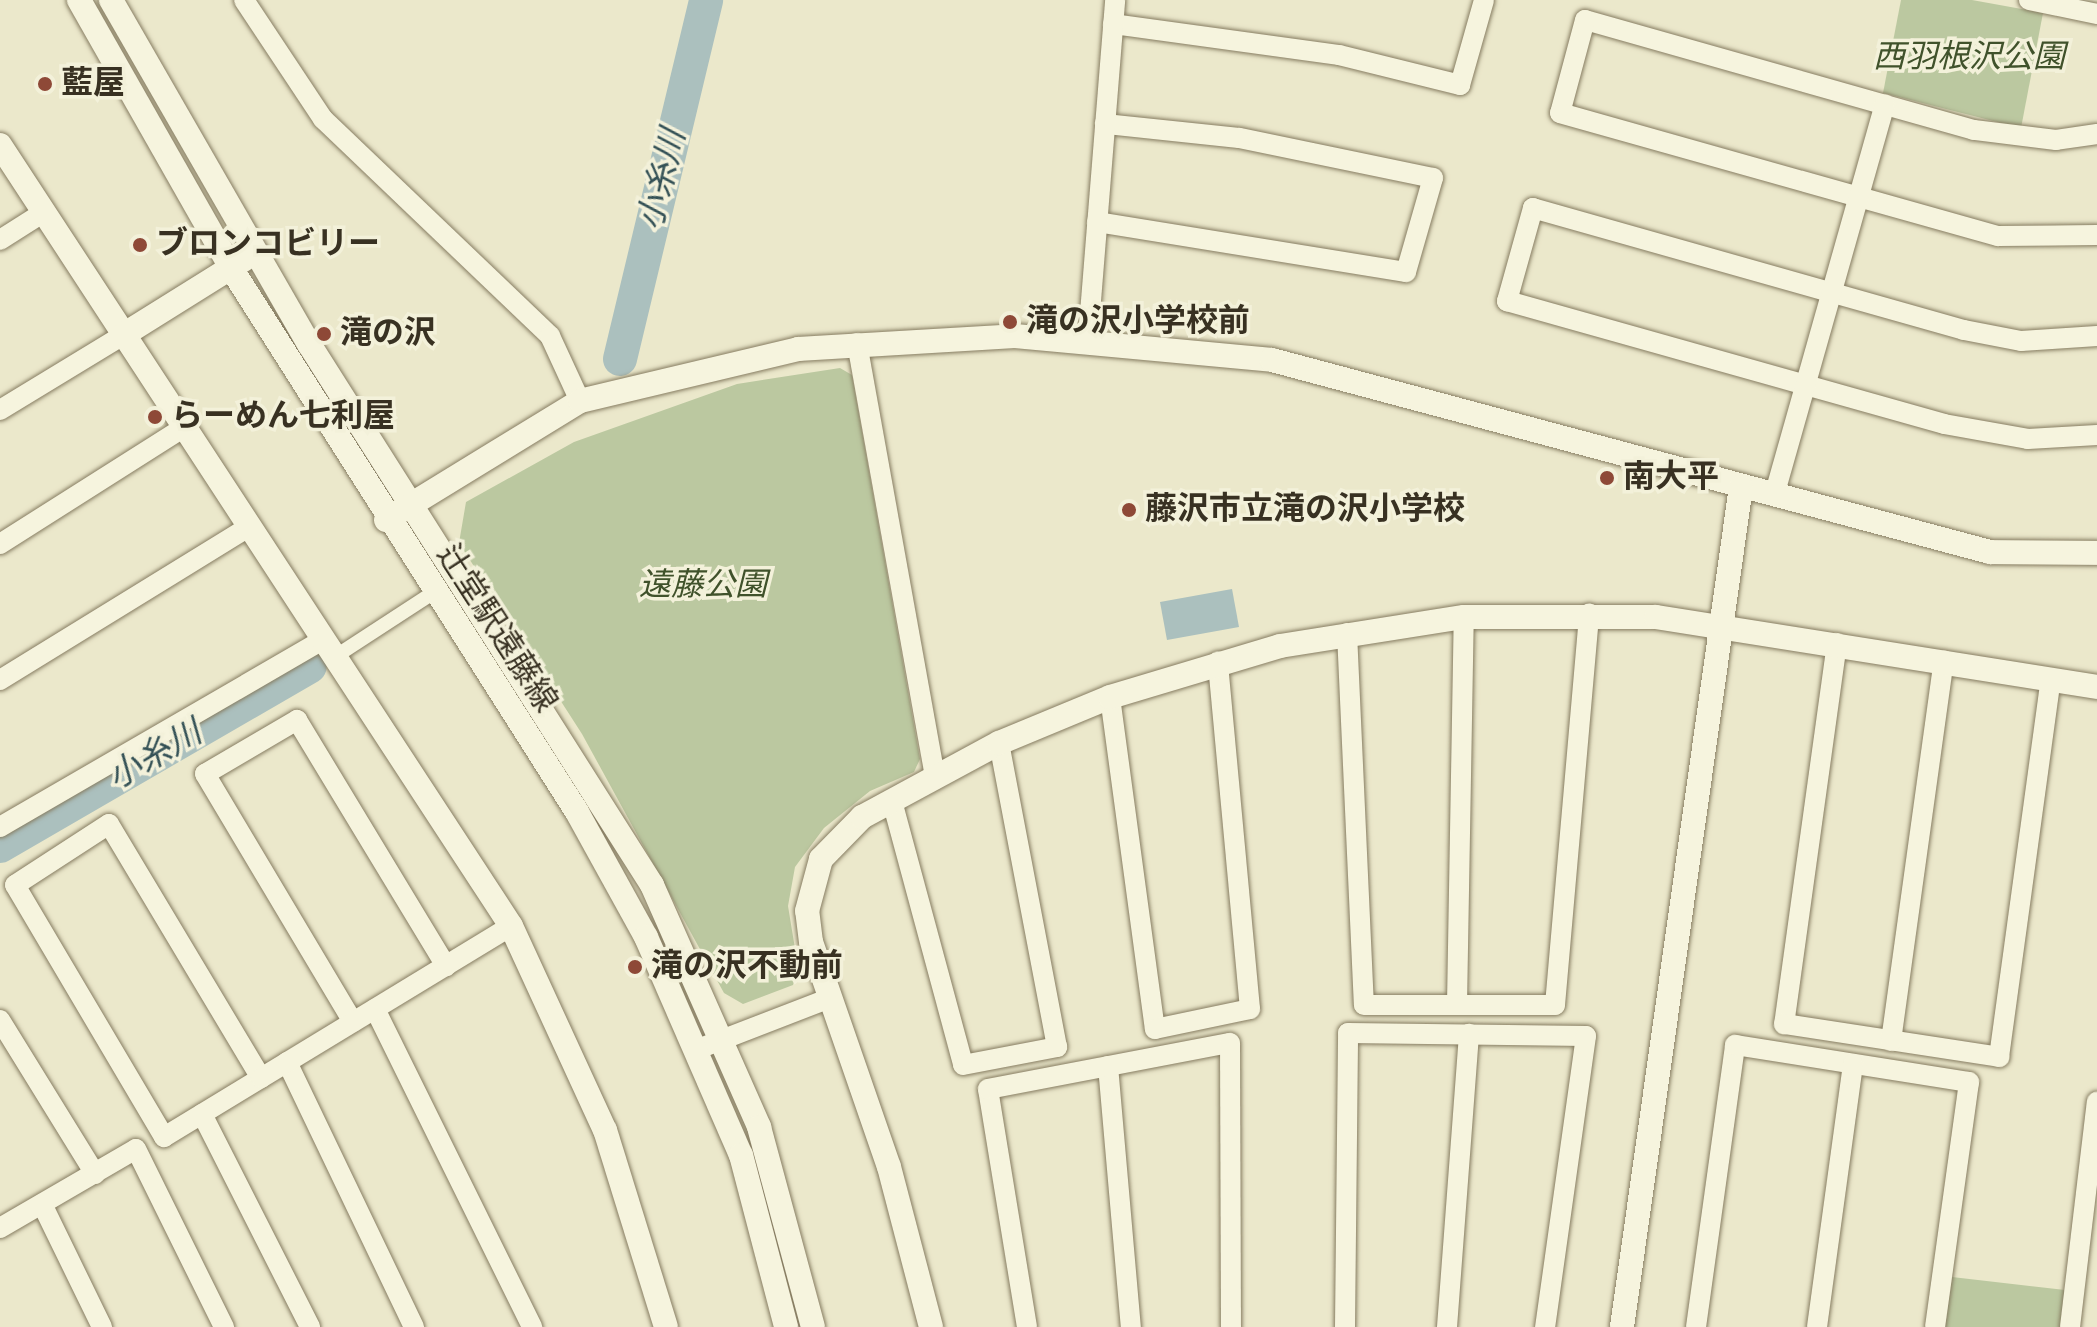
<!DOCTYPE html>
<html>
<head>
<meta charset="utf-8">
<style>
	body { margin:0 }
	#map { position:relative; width:2097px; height:1327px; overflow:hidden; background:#ebe8cb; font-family:Spectral,"Noto Sans JP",serif }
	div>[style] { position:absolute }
	.green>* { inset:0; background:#bbc8a0 }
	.water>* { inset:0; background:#abc0be }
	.river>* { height:34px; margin:-17px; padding:0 17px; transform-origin:17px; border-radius:17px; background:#abc0be }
	.roads { filter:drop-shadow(0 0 2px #867c61) drop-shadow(0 0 2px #867c61) }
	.pedestrian>* { height:14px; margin:-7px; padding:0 7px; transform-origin:7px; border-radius:7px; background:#f6f4de }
	.minor>* { height:20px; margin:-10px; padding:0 10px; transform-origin:10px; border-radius:10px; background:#f6f4de }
	.tertiary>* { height:24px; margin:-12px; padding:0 12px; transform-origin:12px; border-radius:12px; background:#f6f4de }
	.dots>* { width:22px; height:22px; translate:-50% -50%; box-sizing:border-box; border:4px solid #f3f1da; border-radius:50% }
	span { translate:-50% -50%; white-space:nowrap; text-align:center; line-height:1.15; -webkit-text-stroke:7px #f3f1da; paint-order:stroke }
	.park-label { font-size:32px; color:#40522b; font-style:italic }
	.poi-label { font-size:32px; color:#383122; font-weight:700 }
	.left { translate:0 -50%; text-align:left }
	.street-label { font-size:32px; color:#383122 }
	.water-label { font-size:34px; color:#345156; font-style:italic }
</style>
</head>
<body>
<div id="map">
	<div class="green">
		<i style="clip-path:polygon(1901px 0,1972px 0,2043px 13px,2021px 128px,1883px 93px)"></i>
		<i style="clip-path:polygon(840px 368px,852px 375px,920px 759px,914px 772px,870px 791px,824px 828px,795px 867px,788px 906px,798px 967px,793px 985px,743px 1004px,724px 993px,582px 734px,459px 543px,466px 502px,574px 442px,737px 384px)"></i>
		<i style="clip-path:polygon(1952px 1277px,2065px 1290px,2061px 1327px,1945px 1327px)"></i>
	</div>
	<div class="water">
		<i style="clip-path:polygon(1232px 589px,1239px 627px,1167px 640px,1160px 602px)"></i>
	</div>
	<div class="river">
		<i style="left:620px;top:359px;width:369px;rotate:-76.5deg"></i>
		<i style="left:0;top:846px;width:358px;rotate:-30.1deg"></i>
	</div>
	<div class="roads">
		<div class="pedestrian">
			<i style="left:336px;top:656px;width:117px;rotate:-33.1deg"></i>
		</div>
		<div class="minor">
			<i style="left:244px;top:0;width:143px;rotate:56.4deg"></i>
			<i style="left:323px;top:119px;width:314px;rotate:43.7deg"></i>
			<i style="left:550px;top:336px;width:72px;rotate:65.2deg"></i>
			<i style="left:2029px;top:0;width:69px;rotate:11.6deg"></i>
			<i style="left:1113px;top:24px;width:228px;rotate:7.8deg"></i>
			<i style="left:1339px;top:55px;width:125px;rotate:13.9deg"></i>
			<i style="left:1460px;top:85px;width:88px;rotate:-74.2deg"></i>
			<i style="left:2097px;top:134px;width:41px;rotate:171.7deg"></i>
			<i style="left:2056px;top:140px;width:83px;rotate:-173deg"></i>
			<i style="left:1974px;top:130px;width:404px;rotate:-164.2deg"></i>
			<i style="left:1585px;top:20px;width:96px;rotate:105deg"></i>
			<i style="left:1560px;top:113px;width:455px;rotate:15.7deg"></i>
			<i style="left:1998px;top:236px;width:99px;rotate:-0.6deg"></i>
			<i style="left:1097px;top:222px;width:313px;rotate:9.2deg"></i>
			<i style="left:1406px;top:272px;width:98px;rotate:-74deg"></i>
			<i style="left:1433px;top:178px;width:198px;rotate:-168.3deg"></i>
			<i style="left:1239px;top:138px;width:135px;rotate:-174deg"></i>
			<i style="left:0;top:240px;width:49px;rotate:-32.4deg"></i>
			<i style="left:2097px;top:336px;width:76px;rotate:176.2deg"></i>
			<i style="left:2021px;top:341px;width:58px;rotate:-169.1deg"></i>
			<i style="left:1964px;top:330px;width:448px;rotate:-164.2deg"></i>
			<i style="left:1533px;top:208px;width:97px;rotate:105.6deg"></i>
			<i style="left:1507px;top:301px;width:454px;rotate:15.7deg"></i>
			<i style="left:1944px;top:424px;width:85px;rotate:10.1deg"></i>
			<i style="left:2028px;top:439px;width:69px;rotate:-3.3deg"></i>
			<i style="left:1088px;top:338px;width:339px;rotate:-85.4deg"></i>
			<i style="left:857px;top:343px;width:441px;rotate:79.8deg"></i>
			<i style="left:0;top:410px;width:140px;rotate:-31.3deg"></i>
			<i style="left:1774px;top:496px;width:407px;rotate:-74.2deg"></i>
			<i style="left:0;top:544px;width:214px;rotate:-32.4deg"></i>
			<i style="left:1347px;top:633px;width:372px;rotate:87.4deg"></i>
			<i style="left:1364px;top:1005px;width:191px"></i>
			<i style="left:1555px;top:1005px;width:393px;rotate:-85deg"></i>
			<i style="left:1837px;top:643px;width:385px;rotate:97.9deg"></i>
			<i style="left:1784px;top:1024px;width:218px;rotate:8.7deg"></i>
			<i style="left:1999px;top:1057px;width:382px;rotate:-82.2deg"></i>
			<i style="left:0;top:680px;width:290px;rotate:-31.6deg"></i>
			<i style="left:1110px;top:697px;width:335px;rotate:82.3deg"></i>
			<i style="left:1155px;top:1029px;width:97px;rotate:-11.9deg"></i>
			<i style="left:1250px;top:1009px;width:349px;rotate:-95.3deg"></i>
			<i style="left:892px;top:801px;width:273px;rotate:74.9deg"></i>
			<i style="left:963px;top:1065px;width:96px;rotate:-10.8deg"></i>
			<i style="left:1057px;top:1047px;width:309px;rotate:-100.8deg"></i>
			<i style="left:0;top:827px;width:372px;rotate:-30.1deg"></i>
			<i style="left:1457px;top:1005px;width:388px;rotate:-89deg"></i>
			<i style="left:375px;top:1009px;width:355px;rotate:63.7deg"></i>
			<i style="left:0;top:1020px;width:181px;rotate:58.3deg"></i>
			<i style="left:353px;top:1022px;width:289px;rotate:-120.8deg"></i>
			<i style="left:205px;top:774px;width:107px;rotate:-30.4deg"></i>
			<i style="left:297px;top:720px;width:288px;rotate:58.8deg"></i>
			<i style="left:1891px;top:1041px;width:384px;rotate:-82.1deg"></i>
			<i style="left:698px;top:1049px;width:142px;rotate:-21.1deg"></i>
			<i style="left:287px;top:1062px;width:294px;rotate:64.4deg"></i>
			<i style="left:1108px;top:1066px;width:262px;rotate:85deg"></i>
			<i style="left:261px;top:1078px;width:296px;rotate:-120.9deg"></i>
			<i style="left:109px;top:824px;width:112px;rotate:147deg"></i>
			<i style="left:15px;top:885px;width:293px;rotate:59.4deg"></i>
			<i style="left:164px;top:1137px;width:114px;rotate:-31.3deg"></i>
			<i style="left:261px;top:1078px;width:293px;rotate:-31.3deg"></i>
			<i style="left:202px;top:1114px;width:239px;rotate:63.1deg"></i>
			<i style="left:42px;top:1204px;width:137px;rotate:64deg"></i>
			<i style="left:0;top:1228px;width:157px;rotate:-30.2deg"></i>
			<i style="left:136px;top:1149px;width:199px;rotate:63.7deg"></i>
			<i style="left:1027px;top:1327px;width:241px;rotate:-99.3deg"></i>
			<i style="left:988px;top:1089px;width:246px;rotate:-10.8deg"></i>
			<i style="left:1230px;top:1043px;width:284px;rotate:89.8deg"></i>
			<i style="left:1345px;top:1327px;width:294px;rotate:-89.4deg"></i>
			<i style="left:1348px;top:1033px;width:238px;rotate:0.7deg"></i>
			<i style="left:1586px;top:1036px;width:294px;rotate:98deg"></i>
			<i style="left:1447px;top:1327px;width:294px;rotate:-85.7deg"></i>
			<i style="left:1696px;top:1327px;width:285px;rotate:-82.1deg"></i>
			<i style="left:1735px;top:1045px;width:237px;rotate:9deg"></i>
			<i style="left:1969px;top:1082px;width:247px;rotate:97.9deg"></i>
			<i style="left:1817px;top:1327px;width:265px;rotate:-82.2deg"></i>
			<i style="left:2070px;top:1327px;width:227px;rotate:-83.2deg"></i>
		</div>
		<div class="tertiary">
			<i style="left:79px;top:0;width:308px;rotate:60.4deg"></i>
			<i style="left:231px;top:268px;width:645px;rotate:57.54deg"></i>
			<i style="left:577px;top:812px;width:143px;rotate:61.1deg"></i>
			<i style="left:646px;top:937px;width:238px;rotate:66.5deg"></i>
			<i style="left:741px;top:1155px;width:178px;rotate:75.3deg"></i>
			<i style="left:111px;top:0;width:397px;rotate:60.1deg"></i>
			<i style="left:309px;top:344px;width:641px;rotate:57.62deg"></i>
			<i style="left:652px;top:885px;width:265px;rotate:66.1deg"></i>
			<i style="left:759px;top:1127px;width:207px;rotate:74.9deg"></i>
			<i style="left:0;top:145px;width:933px;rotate:56.8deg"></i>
			<i style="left:511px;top:926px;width:225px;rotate:65.3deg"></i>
			<i style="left:605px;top:1130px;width:206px;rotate:72.8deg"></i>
			<i style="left:120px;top:337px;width:147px;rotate:-32deg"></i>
			<i style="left:386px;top:520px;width:228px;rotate:-31.5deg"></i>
			<i style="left:580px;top:401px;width:224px;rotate:-13.4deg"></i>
			<i style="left:798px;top:349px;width:217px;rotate:-3.4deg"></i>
			<i style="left:1015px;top:336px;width:258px;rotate:5.3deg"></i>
			<i style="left:1272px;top:360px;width:743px;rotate:14.97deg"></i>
			<i style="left:1990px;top:552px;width:107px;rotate:0.5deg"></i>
			<i style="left:931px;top:1327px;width:165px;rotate:-104.7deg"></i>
			<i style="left:889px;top:1167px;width:238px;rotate:-109.1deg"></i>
			<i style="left:811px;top:942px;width:31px;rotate:-97deg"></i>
			<i style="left:807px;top:911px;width:54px;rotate:-74.9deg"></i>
			<i style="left:821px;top:859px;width:59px;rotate:-45.7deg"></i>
			<i style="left:862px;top:817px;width:156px;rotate:-28.4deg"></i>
			<i style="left:999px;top:743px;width:120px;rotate:-22.5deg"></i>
			<i style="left:1110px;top:697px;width:177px;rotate:-16.7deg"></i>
			<i style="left:1280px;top:646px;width:186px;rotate:-9deg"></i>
			<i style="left:1464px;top:617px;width:192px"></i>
			<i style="left:1656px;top:617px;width:447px;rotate:9deg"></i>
			<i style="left:1622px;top:1327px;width:848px;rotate:-81.94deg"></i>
		</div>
	</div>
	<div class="dots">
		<i style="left:45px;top:84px;background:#8e4937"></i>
		<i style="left:140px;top:245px;background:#8e4937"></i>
		<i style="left:1010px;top:322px;background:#8e4937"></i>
		<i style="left:324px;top:334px;background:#8e4937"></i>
		<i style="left:155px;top:417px;background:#8e4937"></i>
		<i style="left:1607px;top:478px;background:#8e4937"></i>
		<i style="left:1129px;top:510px;background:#8e4937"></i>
		<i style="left:635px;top:967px;background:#8e4937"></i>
	</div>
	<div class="park-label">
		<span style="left:1969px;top:58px">西羽根沢公園</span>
		<span style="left:703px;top:586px">遠藤公園</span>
	</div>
	<div class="poi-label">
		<span class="left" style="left:61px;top:84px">藍屋</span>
		<span class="left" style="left:156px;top:245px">ブロンコビリー</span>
		<span class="left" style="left:1026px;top:322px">滝の沢小学校前</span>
		<span class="left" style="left:340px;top:334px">滝の沢</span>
		<span class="left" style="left:171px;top:417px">らーめん七利屋</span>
		<span class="left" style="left:1623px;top:478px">南大平</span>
		<span class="left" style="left:1145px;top:510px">藤沢市立滝の沢小学校</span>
		<span class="left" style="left:651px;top:967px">滝の沢不動前</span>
	</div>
	<div class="street-label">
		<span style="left:496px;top:629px;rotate:57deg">辻堂駅遠藤線</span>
	</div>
	<div class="water-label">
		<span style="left:663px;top:180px;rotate:-76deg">小糸川</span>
		<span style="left:155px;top:756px;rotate:-30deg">小糸川</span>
	</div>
</div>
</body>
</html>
